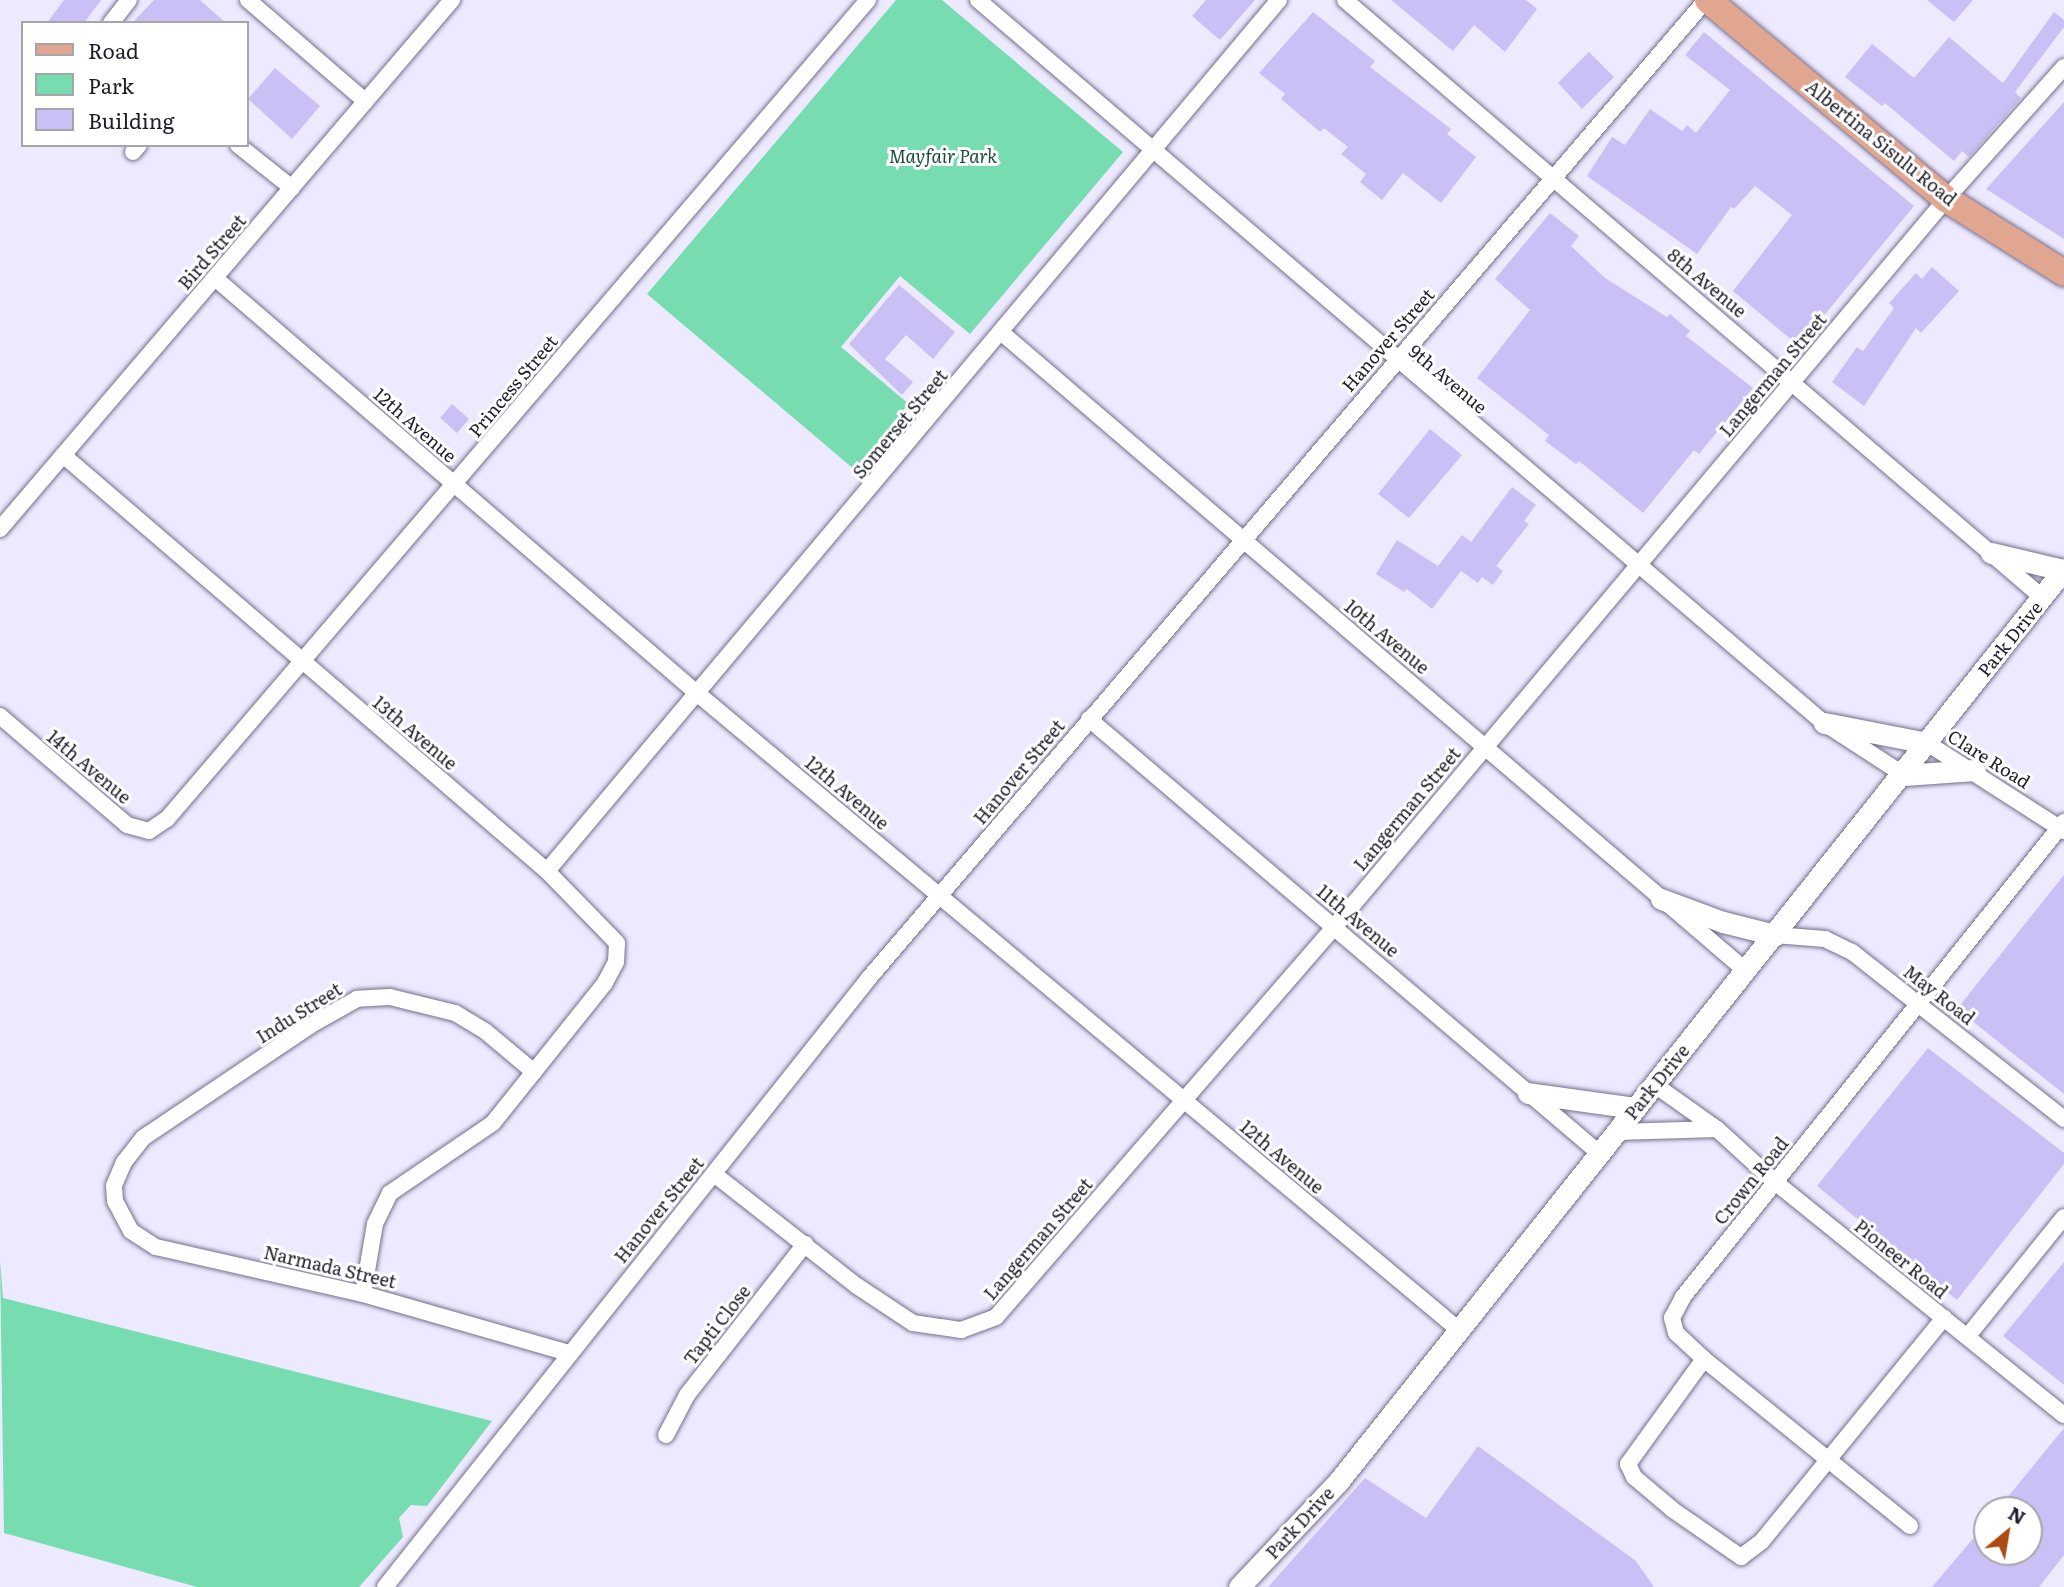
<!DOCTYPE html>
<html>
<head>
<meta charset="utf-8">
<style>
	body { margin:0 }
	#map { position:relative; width:2064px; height:1587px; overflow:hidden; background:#ede9fe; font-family:Literata,serif }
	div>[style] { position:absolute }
	.green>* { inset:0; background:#77ddb0 }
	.building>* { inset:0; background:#cac0f5 }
	.roads { filter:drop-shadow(0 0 2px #746f8d) drop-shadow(0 0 2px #746f8d) }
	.minor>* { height:16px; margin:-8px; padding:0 8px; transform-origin:8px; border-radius:8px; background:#fff }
	.tertiary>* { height:21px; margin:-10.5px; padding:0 10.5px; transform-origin:10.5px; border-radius:10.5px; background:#fff }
	.primary>* { height:26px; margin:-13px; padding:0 13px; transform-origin:13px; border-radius:13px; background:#e1a68f }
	span { translate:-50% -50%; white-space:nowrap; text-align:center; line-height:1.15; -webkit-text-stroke:6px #fff; paint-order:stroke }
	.street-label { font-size:18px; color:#201e2a }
	.park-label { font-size:18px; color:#1c4b37; font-style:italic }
	.legend { position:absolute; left:21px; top:21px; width:228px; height:126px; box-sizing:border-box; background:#fff; border:2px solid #a6a5aa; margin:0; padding:9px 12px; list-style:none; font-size:21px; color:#201e2a }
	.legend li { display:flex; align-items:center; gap:14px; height:35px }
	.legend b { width:35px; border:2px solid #a6a5aa }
	.north { position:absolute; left:1973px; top:1496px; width:70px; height:70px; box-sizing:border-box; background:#fff; border:2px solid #a6a5aa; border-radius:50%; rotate:30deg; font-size:19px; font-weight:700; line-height:28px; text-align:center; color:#201e2a }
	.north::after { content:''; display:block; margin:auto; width:24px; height:32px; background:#ad4b12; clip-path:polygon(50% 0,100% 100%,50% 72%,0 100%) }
</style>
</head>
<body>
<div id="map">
	<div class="green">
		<i style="clip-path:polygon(896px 0,942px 0,1123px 152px,970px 334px,900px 276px,841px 347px,910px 405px,855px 470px,647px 294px)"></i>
		<i style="clip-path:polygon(0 1260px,3px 1298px,492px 1421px,427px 1506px,411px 1505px,399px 1518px,403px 1537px,359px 1587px,197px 1587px,4px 1533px)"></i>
	</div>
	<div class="building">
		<i style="clip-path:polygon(64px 0,101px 0,84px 23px,47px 23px)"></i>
		<i style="clip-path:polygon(154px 0,200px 0,226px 23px,132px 23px)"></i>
		<i style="clip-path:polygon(1206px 0,1255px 0,1220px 40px,1192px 16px)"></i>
		<i style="clip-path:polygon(1391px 0,1526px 0,1537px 9px,1505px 52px,1474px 25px,1453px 51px)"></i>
		<i style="clip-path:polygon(1927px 0,1973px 0,1954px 22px)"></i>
		<i style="clip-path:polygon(1313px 12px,1375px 61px,1370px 67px,1451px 129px,1447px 134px,1476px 157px,1441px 203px,1403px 173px,1382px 200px,1360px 182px,1366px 174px,1341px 154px,1348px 147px,1324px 128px,1320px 132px,1281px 99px,1285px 94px,1259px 73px)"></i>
		<i style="clip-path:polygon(2054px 12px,2064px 20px,2064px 27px,2015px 92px,2021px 98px,1969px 157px,1962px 151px,1954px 161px,1885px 103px,1882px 106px,1845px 77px,1872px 44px,1914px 78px,1949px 37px,2003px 83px)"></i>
		<i style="clip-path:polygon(1704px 32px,1914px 206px,1799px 346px,1733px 291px,1792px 215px,1755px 186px,1734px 209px,1731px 207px,1697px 254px,1587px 176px,1612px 137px,1625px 145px,1650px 109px,1682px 131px,1687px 125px,1696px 133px,1730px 90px,1685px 55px)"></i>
		<i style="clip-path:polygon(1589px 52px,1614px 77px,1582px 109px,1558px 83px)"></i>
		<i style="clip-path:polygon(275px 68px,320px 106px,292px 139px,248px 99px)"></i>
		<i style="clip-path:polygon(2064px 102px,2064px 239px,1986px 189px)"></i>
		<i style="clip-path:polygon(1550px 213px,1579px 236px,1571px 246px,1605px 278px,1667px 317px,1670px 314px,1690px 331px,1686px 336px,1753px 388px,1699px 454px,1694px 450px,1643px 513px,1579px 461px,1576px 464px,1545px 441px,1549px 435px,1477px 378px,1530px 310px,1495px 279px)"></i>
		<i style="clip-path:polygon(1932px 267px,1959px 291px,1921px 333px,1916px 328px,1864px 406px,1832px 382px,1857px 347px,1863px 351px,1894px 308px,1889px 303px,1916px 273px,1922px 279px)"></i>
		<i style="clip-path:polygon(899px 285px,955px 332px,933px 359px,906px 335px,885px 359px,913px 382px,902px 395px,849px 344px)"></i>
		<i style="clip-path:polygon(452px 404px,469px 419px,457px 433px,440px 418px)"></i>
		<i style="clip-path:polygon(1430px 429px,1462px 455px,1409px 518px,1378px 494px)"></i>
		<i style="clip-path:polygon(1512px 487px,1536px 505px,1524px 521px,1529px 524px,1496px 566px,1503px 571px,1493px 585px,1482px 577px,1478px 583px,1461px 571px,1432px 609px,1407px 589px,1404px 592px,1376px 574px,1397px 540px,1438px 566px,1462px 535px,1471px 542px)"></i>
		<i style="clip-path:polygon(2064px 875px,2064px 1094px,1957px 1009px)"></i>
		<i style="clip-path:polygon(1928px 1048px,2064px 1153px,2064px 1164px,1957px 1300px,1817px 1186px)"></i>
		<i style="clip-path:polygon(2064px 1262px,2064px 1385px,2003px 1336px)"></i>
		<i style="clip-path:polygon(2064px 1428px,2064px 1555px,2039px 1587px,1932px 1587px,1987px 1522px,1987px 1552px,2029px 1552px,2029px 1510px,1997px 1510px)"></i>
		<i style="clip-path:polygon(1478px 1446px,1636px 1561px,1654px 1587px,1268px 1587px,1365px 1478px,1426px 1518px)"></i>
	</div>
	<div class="roads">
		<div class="minor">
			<i style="left:248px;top:0;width:155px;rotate:40.8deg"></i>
			<i style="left:978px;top:0;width:1113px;rotate:40.52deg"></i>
			<i style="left:1824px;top:723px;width:95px;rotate:33deg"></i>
			<i style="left:1345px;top:0;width:919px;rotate:40.59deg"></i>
			<i style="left:111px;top:23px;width:29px;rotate:-52deg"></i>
			<i style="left:238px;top:145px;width:69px;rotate:38.5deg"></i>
			<i style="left:133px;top:152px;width:9px;rotate:-49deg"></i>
			<i style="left:215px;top:278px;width:637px;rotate:40.74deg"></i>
			<i style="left:698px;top:694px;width:993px;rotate:39.89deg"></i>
			<i style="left:1002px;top:333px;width:980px;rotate:40.61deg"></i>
			<i style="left:63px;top:455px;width:638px;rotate:40.68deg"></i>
			<i style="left:547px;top:871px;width:100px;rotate:45.8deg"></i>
			<i style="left:617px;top:943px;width:19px;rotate:93deg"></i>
			<i style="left:616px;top:962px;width:24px;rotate:118deg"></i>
			<i style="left:605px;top:983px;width:179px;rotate:128.7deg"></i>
			<i style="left:493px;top:1123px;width:125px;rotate:145.8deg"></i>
			<i style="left:390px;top:1193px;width:34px;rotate:116deg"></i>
			<i style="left:375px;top:1224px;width:71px;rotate:99.7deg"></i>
			<i style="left:0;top:529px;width:696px;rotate:-49.49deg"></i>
			<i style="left:0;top:716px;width:167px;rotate:40.6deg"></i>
			<i style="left:127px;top:825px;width:23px;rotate:15deg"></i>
			<i style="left:149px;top:831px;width:22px;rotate:-34deg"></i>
			<i style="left:167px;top:819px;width:1078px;rotate:-49.44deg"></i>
			<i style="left:1089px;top:719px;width:670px;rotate:40.4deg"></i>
			<i style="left:1927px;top:743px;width:163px;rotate:32.7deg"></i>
			<i style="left:547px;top:871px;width:1138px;rotate:-49.96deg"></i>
			<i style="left:1775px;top:935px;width:50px;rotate:4.6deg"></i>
			<i style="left:1825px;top:939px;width:30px;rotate:26deg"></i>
			<i style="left:1852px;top:952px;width:270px;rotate:38.2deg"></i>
			<i style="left:534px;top:1072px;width:64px;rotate:-140.1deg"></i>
			<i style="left:485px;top:1031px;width:35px;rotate:-149deg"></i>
			<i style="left:455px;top:1013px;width:67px;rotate:-166.2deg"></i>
			<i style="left:390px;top:997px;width:33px;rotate:177deg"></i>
			<i style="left:357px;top:999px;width:53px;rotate:150.5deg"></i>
			<i style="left:311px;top:1025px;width:202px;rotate:146.1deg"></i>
			<i style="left:143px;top:1138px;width:31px;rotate:128deg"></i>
			<i style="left:124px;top:1162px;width:26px;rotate:113deg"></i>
			<i style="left:114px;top:1186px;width:15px;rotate:86deg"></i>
			<i style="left:115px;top:1201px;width:34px;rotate:62deg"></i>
			<i style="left:131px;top:1231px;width:30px;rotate:33deg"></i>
			<i style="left:156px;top:1247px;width:212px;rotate:12.8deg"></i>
			<i style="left:363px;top:1294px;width:214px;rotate:16deg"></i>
			<i style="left:1655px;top:1085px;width:76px;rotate:35.4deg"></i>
			<i style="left:1717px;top:1129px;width:79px;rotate:42.4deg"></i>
			<i style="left:1775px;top:1182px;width:371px;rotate:38.9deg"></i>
			<i style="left:1617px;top:1132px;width:100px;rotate:-1.7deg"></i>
			<i style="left:714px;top:1174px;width:182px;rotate:38.1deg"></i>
			<i style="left:857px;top:1286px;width:67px;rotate:33.5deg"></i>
			<i style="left:913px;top:1323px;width:49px;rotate:8.3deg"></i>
			<i style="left:961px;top:1330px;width:37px;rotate:-20deg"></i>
			<i style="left:996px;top:1317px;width:517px;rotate:-49.07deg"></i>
			<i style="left:1335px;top:926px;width:950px;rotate:-49.95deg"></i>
			<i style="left:1946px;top:199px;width:177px;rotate:-48.2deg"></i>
			<i style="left:1967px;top:1337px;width:154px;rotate:-51.1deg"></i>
			<i style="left:1704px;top:1359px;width:130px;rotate:125.9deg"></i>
			<i style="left:1628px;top:1464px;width:14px;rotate:65deg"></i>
			<i style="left:1634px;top:1477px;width:51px;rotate:40.2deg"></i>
			<i style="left:1673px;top:1510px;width:83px;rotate:34.7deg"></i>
			<i style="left:1741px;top:1557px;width:26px;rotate:-37deg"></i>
			<i style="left:1762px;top:1541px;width:288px;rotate:-50.8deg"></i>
			<i style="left:666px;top:1435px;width:45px;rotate:-62.3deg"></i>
			<i style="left:687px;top:1395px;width:192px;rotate:-52deg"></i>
			<i style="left:1910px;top:1526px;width:265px;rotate:-141deg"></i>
			<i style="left:1704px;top:1359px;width:38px;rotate:-137deg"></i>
			<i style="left:1676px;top:1333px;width:16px;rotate:-105deg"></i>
			<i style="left:1672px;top:1318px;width:24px;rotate:-62deg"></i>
			<i style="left:1683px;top:1297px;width:609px;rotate:-51.27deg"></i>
			<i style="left:385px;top:1587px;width:778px;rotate:-51.52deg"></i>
			<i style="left:869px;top:978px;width:1287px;rotate:-49.44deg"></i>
		</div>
		<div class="tertiary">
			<i style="left:1991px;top:553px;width:74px;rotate:13.3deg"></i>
			<i style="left:1824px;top:723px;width:105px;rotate:11deg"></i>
			<i style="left:1904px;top:775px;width:71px;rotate:-4deg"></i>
			<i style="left:1661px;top:899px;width:66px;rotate:20.4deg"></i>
			<i style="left:1723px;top:922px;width:54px;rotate:14deg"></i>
			<i style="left:1528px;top:1093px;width:108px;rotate:8deg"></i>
			<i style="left:1239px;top:1587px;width:144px;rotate:-46.7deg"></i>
			<i style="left:1338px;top:1482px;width:1166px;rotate:-51.51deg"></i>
		</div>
		<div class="primary">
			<i style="left:1708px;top:0;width:310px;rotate:39.9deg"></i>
			<i style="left:1946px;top:199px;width:139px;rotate:32.1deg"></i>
		</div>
	</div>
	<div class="street-label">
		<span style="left:1881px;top:143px;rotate:39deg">Albertina Sisulu Road</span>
		<span style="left:212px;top:252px;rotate:-49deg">Bird Street</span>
		<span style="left:1707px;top:283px;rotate:40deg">8th Avenue</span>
		<span style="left:1388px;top:340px;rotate:-49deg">Hanover Street</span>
		<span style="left:1773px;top:375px;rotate:-50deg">Langerman Street</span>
		<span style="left:1448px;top:379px;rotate:40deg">9th Avenue</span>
		<span style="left:513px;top:386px;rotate:-50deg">Princess Street</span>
		<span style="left:900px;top:424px;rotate:-50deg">Somerset Street</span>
		<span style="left:415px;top:425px;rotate:41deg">12th Avenue</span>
		<span style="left:1387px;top:637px;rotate:40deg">10th Avenue</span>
		<span style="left:2010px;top:639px;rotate:-51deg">Park Drive</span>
		<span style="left:415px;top:733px;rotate:40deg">13th Avenue</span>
		<span style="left:1989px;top:759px;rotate:32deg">Clare Road</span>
		<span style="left:89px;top:767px;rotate:40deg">14th Avenue</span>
		<span style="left:1019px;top:772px;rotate:-50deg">Hanover Street</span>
		<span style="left:847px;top:793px;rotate:40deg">12th Avenue</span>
		<span style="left:1407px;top:809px;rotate:-50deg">Langerman Street</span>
		<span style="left:1358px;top:921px;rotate:40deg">11th Avenue</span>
		<span style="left:1939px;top:995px;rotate:38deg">May Road</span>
		<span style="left:299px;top:1013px;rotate:-32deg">Indu Street</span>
		<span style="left:1657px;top:1082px;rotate:-51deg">Park Drive</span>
		<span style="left:1282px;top:1157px;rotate:40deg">12th Avenue</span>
		<span style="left:1751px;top:1181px;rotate:-51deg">Crown Road</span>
		<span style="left:659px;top:1210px;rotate:-51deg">Hanover Street</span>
		<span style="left:1038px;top:1239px;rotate:-49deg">Langerman Street</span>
		<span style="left:1901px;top:1259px;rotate:39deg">Pioneer Road</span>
		<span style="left:330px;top:1267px;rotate:13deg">Narmada Street</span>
		<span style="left:717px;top:1325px;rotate:-52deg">Tapti Close</span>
		<span style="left:1300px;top:1523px;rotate:-47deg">Park Drive</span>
	</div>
	<div class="park-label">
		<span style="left:943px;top:156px">Mayfair Park</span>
	</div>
	<ul class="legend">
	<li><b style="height:9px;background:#e1a68f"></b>Road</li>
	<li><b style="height:19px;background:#77ddb0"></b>Park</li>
	<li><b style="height:19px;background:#cac0f5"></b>Building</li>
	</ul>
	<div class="north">N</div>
</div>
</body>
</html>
